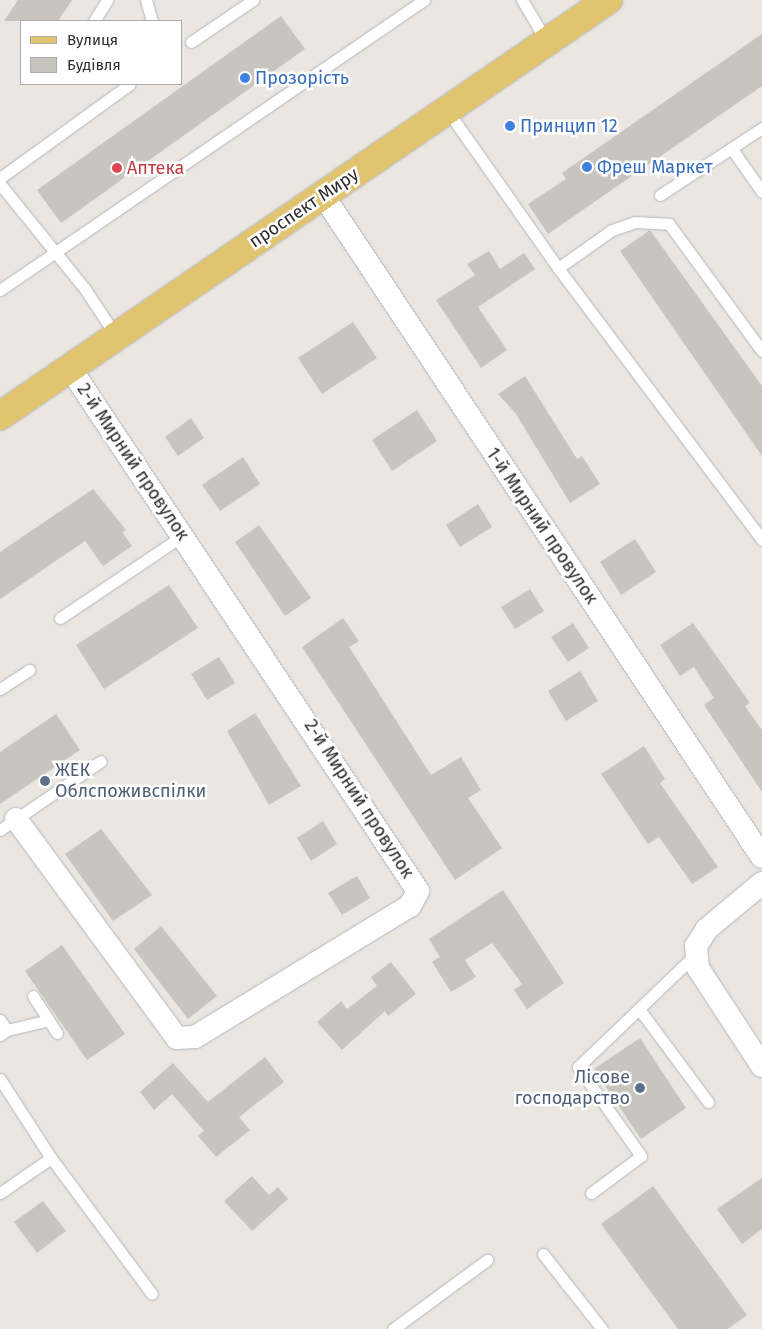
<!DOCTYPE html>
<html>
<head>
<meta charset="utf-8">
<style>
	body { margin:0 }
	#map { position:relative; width:762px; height:1329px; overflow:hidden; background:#ece6e0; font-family:"Fira Sans",sans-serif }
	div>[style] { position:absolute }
	.building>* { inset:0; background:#c8c4be }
	.roads { filter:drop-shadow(0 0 1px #b3b6be) drop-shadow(0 0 1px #b3b6be) }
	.lane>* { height:11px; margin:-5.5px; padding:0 5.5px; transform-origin:5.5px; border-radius:5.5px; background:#fff }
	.street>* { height:22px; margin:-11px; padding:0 11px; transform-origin:11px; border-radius:11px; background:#fff }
	.primary>* { height:28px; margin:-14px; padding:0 14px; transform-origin:14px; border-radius:14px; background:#e1c46f }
	.dots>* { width:14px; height:14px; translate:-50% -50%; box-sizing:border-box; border:2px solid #fff; border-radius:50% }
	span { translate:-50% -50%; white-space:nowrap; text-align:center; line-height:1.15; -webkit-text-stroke:5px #fff; paint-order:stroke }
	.shop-label { font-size:18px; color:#366cbe }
	.left { translate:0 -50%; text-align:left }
	.health-label { font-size:18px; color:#be3a42 }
	.street-label { font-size:18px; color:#2c2c2c }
	.service-label { font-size:18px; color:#4e5e75 }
	.right { translate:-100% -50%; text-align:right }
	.legend { position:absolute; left:20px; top:20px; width:162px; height:65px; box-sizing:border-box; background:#fff; border:1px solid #ababab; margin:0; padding:6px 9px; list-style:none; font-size:15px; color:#2c2c2c }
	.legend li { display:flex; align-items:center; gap:10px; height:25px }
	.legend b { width:25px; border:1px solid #ababab }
</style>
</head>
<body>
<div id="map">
	<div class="building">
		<i style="clip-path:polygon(18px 0,72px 0,58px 21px,4px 21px)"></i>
		<i style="clip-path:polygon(281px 16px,305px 49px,61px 223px,37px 190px)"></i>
		<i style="clip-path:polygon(762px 34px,762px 86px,548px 234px,528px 204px,566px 179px,562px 173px)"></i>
		<i style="clip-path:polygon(650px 230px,762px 386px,762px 456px,620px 251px)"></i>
		<i style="clip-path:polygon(489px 251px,500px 269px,524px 253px,535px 269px,478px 307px,507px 350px,481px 368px,436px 300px,475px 275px,467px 264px)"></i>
		<i style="clip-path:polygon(353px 322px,377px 358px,322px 394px,298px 358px)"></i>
		<i style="clip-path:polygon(525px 376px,577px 459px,582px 456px,600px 484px,570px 503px,516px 414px,498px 394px)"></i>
		<i style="clip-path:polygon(417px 410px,437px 441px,392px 471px,372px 440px)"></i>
		<i style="clip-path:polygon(191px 418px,204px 438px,178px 456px,165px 437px)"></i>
		<i style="clip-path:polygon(243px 457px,260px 484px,220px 511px,202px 485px)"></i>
		<i style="clip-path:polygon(93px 489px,126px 530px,122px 532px,132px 546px,103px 566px,85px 541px,0 599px,0 552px)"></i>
		<i style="clip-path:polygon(478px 504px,492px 527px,460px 547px,446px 525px)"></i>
		<i style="clip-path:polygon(259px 525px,311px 598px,285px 616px,235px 542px)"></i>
		<i style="clip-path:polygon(635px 539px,656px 572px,621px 595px,600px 562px)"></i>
		<i style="clip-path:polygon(169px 585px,198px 628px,104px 689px,76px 645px)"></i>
		<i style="clip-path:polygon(530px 589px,544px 611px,515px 629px,501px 607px)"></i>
		<i style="clip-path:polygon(343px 618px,359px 641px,349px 647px,431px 775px,461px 757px,481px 790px,468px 798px,502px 848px,455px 880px,302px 647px)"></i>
		<i style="clip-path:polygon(573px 623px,589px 648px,568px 662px,551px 637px)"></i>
		<i style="clip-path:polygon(693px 623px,750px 703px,745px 706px,762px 730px,762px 792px,704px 705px,714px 698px,694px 667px,680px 676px,660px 645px)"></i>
		<i style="clip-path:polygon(219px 657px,235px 683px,207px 700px,191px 674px)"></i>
		<i style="clip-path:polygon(580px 671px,598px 701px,566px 721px,548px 691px)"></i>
		<i style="clip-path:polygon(255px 713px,301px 786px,269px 805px,227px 731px)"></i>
		<i style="clip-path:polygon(56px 714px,80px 750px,0 804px,0 752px)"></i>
		<i style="clip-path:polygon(644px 746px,665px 779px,660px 783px,718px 867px,692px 884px,659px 837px,648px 844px,601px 774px)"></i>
		<i style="clip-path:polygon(323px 821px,337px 844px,311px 861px,297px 838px)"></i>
		<i style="clip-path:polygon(101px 829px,152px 895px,113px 921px,65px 854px)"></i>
		<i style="clip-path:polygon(357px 876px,370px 898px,342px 915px,328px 893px)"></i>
		<i style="clip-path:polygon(503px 890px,564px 983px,527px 1009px,514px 990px,522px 984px,492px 943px,465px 960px,476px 977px,451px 992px,432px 962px,440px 957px,429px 939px)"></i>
		<i style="clip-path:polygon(161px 926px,217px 996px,188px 1019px,134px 949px)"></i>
		<i style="clip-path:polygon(62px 945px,125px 1034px,87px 1060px,25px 971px)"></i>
		<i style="clip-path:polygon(391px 962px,416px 994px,388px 1016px,385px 1011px,342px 1050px,317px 1022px,341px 1001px,347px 1009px,377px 986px,371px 977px)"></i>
		<i style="clip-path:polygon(640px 1038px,686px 1108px,641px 1139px,594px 1069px)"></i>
		<i style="clip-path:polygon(265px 1057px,284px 1082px,239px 1117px,250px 1130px,216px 1157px,198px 1136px,204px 1131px,172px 1094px,154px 1110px,140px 1092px,173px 1063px,208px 1102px)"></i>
		<i style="clip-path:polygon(252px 1176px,269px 1195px,278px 1187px,288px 1199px,252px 1231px,224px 1201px)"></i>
		<i style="clip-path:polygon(762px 1178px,762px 1229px,742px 1244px,717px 1209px)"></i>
		<i style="clip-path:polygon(653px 1186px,747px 1315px,728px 1329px,678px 1329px,601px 1224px)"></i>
		<i style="clip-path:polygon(43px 1201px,66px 1231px,37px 1253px,14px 1222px)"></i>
	</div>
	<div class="roads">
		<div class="lane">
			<i style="left:146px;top:0;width:22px;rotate:74deg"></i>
			<i style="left:522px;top:0;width:49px;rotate:59.2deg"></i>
			<i style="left:94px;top:21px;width:25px;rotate:-58deg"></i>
			<i style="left:191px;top:42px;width:75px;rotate:-34.1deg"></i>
			<i style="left:447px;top:110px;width:193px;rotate:54.9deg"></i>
			<i style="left:558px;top:268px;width:340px;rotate:53.1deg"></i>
			<i style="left:732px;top:149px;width:52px;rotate:55.1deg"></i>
			<i style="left:0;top:178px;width:160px;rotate:-35.9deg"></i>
			<i style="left:0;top:184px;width:135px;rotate:51deg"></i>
			<i style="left:85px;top:289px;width:56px;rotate:56.6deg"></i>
			<i style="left:660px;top:195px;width:122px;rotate:-33.3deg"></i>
			<i style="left:558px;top:268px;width:66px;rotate:-35.1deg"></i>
			<i style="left:612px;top:230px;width:24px;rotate:-19deg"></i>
			<i style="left:635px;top:222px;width:34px;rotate:3deg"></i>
			<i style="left:669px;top:224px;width:157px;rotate:53.8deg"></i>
			<i style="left:0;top:290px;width:514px;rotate:-34.37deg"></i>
			<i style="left:60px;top:618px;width:147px;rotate:-33.9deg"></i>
			<i style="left:0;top:689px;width:35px;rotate:-33deg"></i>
			<i style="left:0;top:830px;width:122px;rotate:-34.3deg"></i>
			<i style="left:33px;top:996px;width:44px;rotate:57deg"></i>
			<i style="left:639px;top:1009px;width:116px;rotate:53.4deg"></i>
			<i style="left:0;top:1020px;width:12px;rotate:55deg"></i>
			<i style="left:7px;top:1030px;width:9px;rotate:144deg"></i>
			<i style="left:7px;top:1030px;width:43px;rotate:-13.4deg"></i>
			<i style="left:0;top:1079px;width:94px;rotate:57.2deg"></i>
			<i style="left:51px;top:1158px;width:169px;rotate:53.4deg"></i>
			<i style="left:0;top:1193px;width:62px;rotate:-34.5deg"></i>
			<i style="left:591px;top:1193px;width:62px;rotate:-36.5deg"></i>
			<i style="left:641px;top:1156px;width:109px;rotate:-125.3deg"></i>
			<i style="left:578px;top:1067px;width:163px;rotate:-43.8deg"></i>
			<i style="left:543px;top:1254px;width:95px;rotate:51.8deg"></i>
			<i style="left:393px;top:1329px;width:117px;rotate:-36.3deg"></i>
		</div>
		<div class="street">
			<i style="left:323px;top:195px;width:794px;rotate:56.45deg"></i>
			<i style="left:16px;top:819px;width:272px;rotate:53.7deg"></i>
			<i style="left:177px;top:1038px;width:18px;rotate:-3deg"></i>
			<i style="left:195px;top:1037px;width:252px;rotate:-31.4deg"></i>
			<i style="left:410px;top:906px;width:17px;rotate:-62deg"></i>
			<i style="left:418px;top:891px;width:628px;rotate:-123.64deg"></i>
			<i style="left:762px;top:883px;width:72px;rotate:140.1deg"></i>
			<i style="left:707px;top:929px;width:20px;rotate:123deg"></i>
			<i style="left:696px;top:946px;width:22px;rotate:85deg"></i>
			<i style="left:698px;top:968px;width:117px;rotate:56.9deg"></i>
		</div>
		<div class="primary">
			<i style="left:0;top:416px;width:737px;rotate:-34.38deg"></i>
		</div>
	</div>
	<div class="dots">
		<i style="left:245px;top:78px;background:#3f7fe0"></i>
		<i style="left:510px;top:126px;background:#3f7fe0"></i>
		<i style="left:587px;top:167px;background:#3f7fe0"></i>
		<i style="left:117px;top:168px;background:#e0444e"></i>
		<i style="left:45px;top:781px;background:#5c6f8a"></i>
		<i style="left:640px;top:1088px;background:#5c6f8a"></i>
	</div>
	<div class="shop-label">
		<span class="left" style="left:255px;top:78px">Прозорість</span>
		<span class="left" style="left:520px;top:126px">Принцип 12</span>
		<span class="left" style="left:597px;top:167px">Фреш Маркет</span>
	</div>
	<div class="health-label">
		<span class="left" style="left:127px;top:168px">Аптека</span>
	</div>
	<div class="street-label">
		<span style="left:304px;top:208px;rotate:-34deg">проспект Миру</span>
		<span style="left:133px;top:462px;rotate:56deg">2-й Мирний провулок</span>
		<span style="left:542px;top:526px;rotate:56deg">1-й Мирний провулок</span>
		<span style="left:359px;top:799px;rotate:57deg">2-й Мирний провулок</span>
	</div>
	<div class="service-label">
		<span class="left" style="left:55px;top:781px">ЖЕК<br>Облспоживспілки</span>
		<span class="right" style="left:630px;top:1088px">Лісове<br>господарство</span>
	</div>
	<ul class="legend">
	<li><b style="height:6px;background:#e1c46f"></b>Вулиця</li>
	<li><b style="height:14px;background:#c8c4be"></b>Будівля</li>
	</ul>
</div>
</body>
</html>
